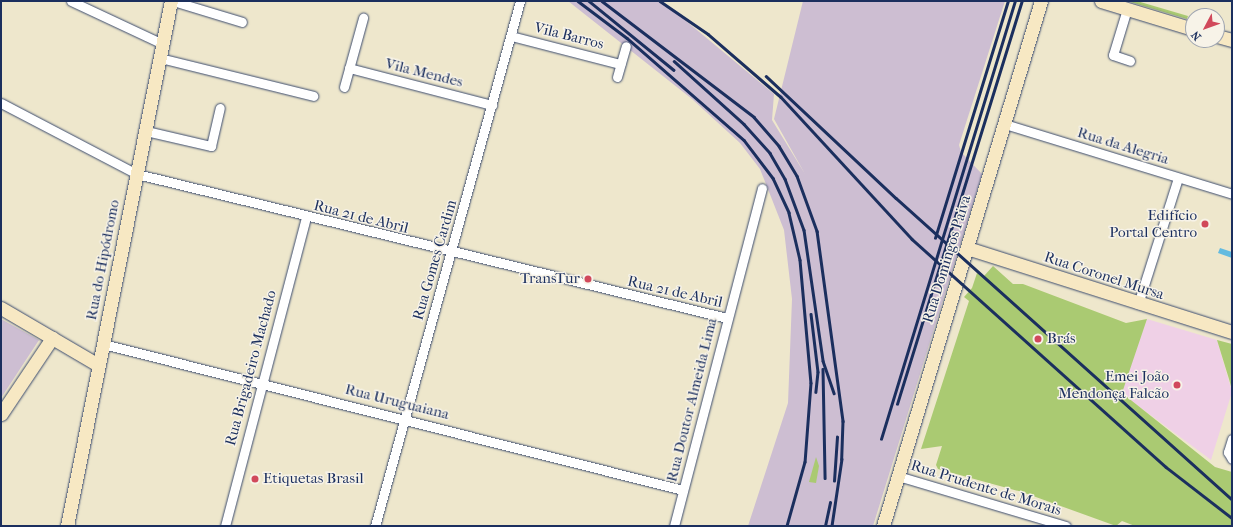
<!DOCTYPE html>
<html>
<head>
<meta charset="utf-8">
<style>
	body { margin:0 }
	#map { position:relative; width:1233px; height:527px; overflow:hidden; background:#eee7cc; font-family:"IM FELL French Canon",serif }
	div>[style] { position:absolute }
	.built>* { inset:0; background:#efd0e6 }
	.industrial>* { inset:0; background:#cdbed2 }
	.green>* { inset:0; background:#aaca72 }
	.water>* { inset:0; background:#63bbe0 }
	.roads { filter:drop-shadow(0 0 1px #3b4b6e) drop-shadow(0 0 1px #3b4b6e) }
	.street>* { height:9px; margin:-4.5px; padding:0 4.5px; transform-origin:4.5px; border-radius:4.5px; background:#fff }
	.secondary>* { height:13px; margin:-6.5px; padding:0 6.5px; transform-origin:6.5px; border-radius:6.5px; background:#f7e8c3 }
	.rail>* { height:2.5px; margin:-1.25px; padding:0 1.25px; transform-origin:1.25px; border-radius:1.25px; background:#1b2f5e }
	.dots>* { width:11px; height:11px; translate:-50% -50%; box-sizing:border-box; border:2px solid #f7f3e8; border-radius:50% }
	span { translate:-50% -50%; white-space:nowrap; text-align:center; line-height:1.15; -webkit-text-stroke:3px #f7f3e8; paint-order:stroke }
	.street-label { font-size:15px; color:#1b2f5e }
	.poi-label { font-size:15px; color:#1b2f5e }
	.right { translate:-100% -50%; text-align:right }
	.left { translate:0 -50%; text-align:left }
	.frame { position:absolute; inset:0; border:2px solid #1b2f5e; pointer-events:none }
	.north { position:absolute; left:1185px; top:8px; width:40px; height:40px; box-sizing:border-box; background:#f7f3e8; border:1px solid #9fa5b1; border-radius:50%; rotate:229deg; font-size:11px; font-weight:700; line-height:16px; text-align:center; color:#1b2f5e }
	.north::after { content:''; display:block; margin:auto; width:14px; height:18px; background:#d1495b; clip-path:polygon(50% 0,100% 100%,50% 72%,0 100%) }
</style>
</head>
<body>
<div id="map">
	<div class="built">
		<i style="clip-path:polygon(1147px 319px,1217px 340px,1232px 392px,1211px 460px,1121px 393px)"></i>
	</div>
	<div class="industrial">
		<i style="clip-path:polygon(568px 1px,662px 1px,774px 94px,772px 120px,805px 174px,774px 119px,803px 1px,1005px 1px,959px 145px,961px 152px,982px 174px,873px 526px,748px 526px,788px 403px,792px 299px,784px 230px,760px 169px,740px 143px,692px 99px)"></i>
		<i style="clip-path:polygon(1px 319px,39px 340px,1px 398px)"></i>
	</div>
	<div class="green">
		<i style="clip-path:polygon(1127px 1px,1137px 1px,1188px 16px,1187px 19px)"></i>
		<i style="clip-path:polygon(993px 266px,1013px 284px,1023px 284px,1126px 323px,1147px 319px,1122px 393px,1215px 467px,1232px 472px,1232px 526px,1135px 526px,1122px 521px,1116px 526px,1022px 492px,938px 469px,936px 465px,942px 446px,921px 449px,969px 301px,964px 297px,972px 288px,977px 273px,984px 276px)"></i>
		<i style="clip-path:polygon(1217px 340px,1232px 344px,1232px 390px,1229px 379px)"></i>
		<i style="clip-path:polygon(816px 457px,819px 466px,816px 483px,809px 482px)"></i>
	</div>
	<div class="water">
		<i style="clip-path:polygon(1220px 248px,1232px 252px,1232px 258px,1218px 253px)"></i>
	</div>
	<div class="roads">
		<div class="street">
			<i style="left:71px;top:1px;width:102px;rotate:25.1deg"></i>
			<i style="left:173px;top:1px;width:72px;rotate:16.9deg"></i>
			<i style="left:1127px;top:9px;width:48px;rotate:106.9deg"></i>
			<i style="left:1113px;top:55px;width:18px;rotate:19deg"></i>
			<i style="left:511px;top:36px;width:113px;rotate:14.4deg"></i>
			<i style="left:160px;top:58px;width:158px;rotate:13.9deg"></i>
			<i style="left:349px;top:68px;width:148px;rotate:14.5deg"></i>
			<i style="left:617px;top:77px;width:32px;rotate:-74deg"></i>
			<i style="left:344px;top:87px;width:72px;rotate:-74.6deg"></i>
			<i style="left:1px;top:103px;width:153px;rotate:27.6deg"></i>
			<i style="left:137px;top:174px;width:607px;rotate:13.72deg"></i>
			<i style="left:1005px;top:124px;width:238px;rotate:17.1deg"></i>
			<i style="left:146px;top:131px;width:67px;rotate:13deg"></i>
			<i style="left:211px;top:146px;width:39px;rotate:-77deg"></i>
			<i style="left:1138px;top:304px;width:132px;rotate:-72.4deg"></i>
			<i style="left:103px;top:344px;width:598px;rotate:14.13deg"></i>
			<i style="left:1232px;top:439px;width:14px;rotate:107deg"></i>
			<i style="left:1228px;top:452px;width:8px;rotate:60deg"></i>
			<i style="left:898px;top:476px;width:175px;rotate:16.6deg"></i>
			<i style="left:225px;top:526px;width:319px;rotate:-75.3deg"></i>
			<i style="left:375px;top:526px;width:545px;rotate:-74.56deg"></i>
			<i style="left:674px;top:526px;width:349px;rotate:-75.4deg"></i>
		</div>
		<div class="secondary">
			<i style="left:1101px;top:1px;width:96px;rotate:16.9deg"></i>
			<i style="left:1217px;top:36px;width:16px;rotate:15deg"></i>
			<i style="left:967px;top:248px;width:278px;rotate:17.6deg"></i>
			<i style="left:1px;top:308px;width:113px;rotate:30.4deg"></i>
			<i style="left:1px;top:414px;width:92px;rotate:-56.1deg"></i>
			<i style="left:67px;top:526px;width:535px;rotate:-78.8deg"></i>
			<i style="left:883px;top:526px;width:548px;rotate:-73.25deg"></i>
		</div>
	</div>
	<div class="rail">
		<i style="left:578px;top:1px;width:61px;rotate:37.1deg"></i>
		<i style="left:627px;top:38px;width:155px;rotate:41.1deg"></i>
		<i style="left:744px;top:140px;width:48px;rotate:52.7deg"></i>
		<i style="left:773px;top:178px;width:38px;rotate:65deg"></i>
		<i style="left:789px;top:213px;width:48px;rotate:76.8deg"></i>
		<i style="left:800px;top:260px;width:123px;rotate:84.9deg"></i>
		<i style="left:811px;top:383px;width:79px;rotate:94.3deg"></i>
		<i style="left:805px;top:462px;width:66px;rotate:105.7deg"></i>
		<i style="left:589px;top:1px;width:109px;rotate:39.1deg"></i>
		<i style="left:602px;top:1px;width:191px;rotate:37.3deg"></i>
		<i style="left:754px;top:117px;width:38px;rotate:49deg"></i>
		<i style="left:779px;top:146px;width:35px;rotate:59deg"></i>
		<i style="left:797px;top:176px;width:59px;rotate:70deg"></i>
		<i style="left:817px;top:231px;width:192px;rotate:82.2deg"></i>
		<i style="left:843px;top:421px;width:38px;rotate:92deg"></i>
		<i style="left:842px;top:459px;width:68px;rotate:98.5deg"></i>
		<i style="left:660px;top:1px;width:58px;rotate:34.5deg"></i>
		<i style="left:708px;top:34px;width:96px;rotate:40.8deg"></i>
		<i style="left:781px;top:97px;width:193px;rotate:47.3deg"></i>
		<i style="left:912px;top:239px;width:341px;rotate:41.9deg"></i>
		<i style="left:1166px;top:467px;width:83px;rotate:37.7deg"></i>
		<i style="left:674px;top:61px;width:94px;rotate:42deg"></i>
		<i style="left:744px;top:124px;width:39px;rotate:48deg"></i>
		<i style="left:770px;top:153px;width:30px;rotate:60deg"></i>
		<i style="left:785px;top:179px;width:54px;rotate:69.6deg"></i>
		<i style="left:804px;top:230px;width:132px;rotate:81.7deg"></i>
		<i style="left:823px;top:361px;width:34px;rotate:71deg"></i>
		<i style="left:766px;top:76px;width:178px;rotate:43.2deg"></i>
		<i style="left:896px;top:198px;width:451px;rotate:41.9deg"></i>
		<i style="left:935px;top:238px;width:248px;rotate:-72.9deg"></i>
		<i style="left:811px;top:314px;width:58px;rotate:83.1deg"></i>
		<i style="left:818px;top:372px;width:20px;rotate:96deg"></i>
		<i style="left:823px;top:369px;width:109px;rotate:88.9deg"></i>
		<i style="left:897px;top:404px;width:422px;rotate:-72.8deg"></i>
		<i style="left:881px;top:439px;width:458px;rotate:-73deg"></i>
		<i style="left:834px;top:481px;width:44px;rotate:-86.1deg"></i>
		<i style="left:825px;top:526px;width:24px;rotate:-78deg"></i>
	</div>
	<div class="dots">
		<i style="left:1205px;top:224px;background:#d1495b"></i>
		<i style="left:588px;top:279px;background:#d1495b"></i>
		<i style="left:1038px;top:339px;background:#d1495b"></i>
		<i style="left:1177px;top:385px;background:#d1495b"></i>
		<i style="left:255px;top:479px;background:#d1495b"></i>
	</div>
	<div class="street-label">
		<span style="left:569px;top:36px;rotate:14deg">Vila Barros</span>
		<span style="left:424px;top:73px;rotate:14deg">Vila Mendes</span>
		<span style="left:1123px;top:146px;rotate:17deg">Rua da Alegria</span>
		<span style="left:361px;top:217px;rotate:14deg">Rua 21 de Abril</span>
		<span style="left:947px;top:259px;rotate:-73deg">Rua Domingos Paiva</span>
		<span style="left:103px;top:260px;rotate:-79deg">Rua do Hipódromo</span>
		<span style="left:435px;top:260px;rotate:-74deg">Rua Gomes Cardim</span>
		<span style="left:1104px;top:276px;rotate:18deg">Rua Coronel Mursa</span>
		<span style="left:675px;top:292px;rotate:13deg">Rua 21 de Abril</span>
		<span style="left:251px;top:368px;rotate:-75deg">Rua Brigadeiro Machado</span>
		<span style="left:692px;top:400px;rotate:-76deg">Rua Doutor Almeida Lima</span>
		<span style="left:397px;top:402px;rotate:14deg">Rua Uruguaiana</span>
		<span style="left:986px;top:488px;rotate:17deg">Rua Prudente de Morais</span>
	</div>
	<div class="poi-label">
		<span class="right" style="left:1197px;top:224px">Edifício<br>Portal Centro</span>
		<span class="right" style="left:580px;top:279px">TransTur</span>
		<span class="left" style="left:1047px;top:339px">Brás</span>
		<span class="right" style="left:1169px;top:385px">Emei João<br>Mendonça Falcão</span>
		<span class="left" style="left:263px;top:479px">Etiquetas Brasil</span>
	</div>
	<div class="frame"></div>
	<div class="north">N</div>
</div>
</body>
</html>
